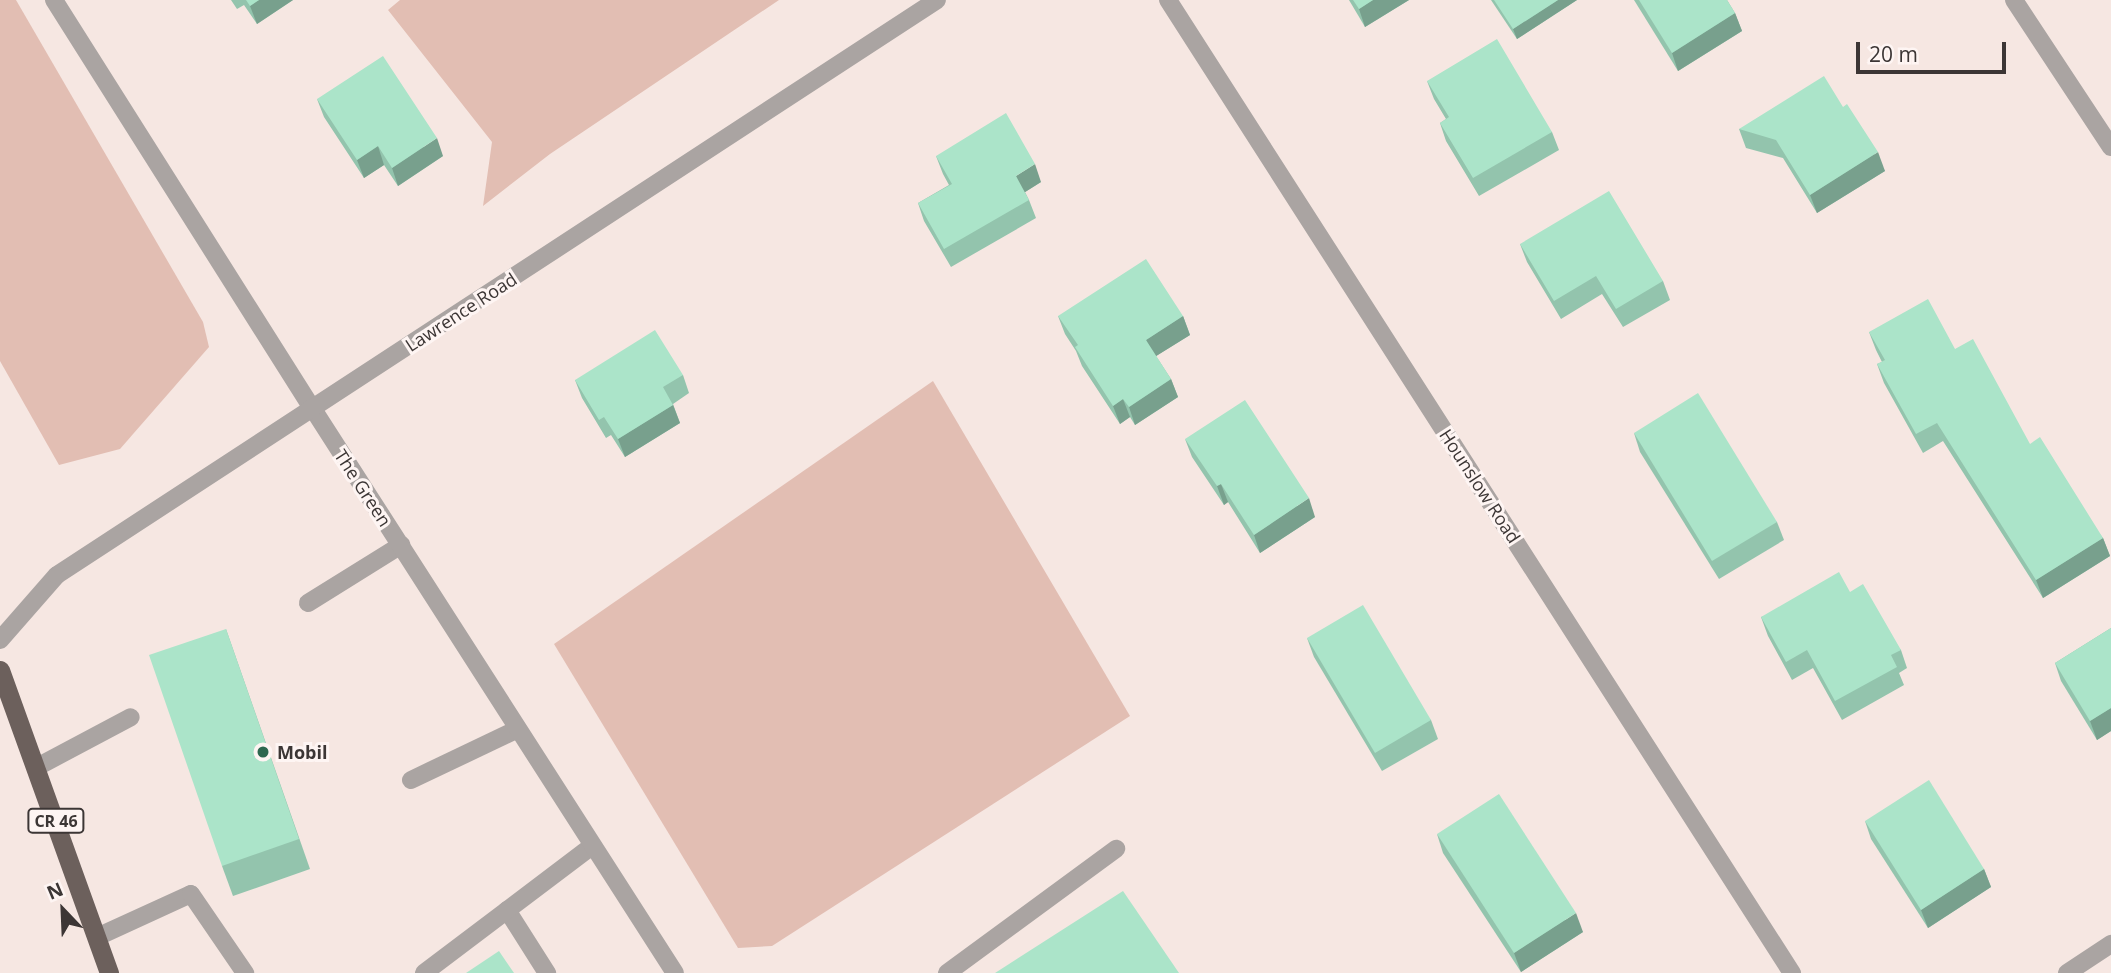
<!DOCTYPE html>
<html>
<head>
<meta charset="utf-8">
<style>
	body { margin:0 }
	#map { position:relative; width:2111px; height:973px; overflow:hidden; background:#f6e7e2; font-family:"Open Sans",sans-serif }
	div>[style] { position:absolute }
	.green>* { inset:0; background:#e2beb3 }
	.service>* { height:18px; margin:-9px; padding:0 9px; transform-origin:9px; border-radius:9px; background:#aaa4a2 }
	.minor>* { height:18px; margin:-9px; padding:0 9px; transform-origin:9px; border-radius:9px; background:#aaa4a2 }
	.tertiary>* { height:18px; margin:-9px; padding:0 9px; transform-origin:9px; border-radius:9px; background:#aaa4a2 }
	.trunk>* { height:19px; margin:-9.5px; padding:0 9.5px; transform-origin:9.5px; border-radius:9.5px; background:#6c605c }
	.wall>* { inset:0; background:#93c4ad }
	.shaded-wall>* { inset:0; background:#78a08d }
	.building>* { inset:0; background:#abe4c9 }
	.dots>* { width:19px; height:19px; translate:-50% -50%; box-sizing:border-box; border:4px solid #fef5f3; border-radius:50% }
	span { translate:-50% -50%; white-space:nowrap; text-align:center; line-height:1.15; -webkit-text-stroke:6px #fef5f3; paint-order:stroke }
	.shield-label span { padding:2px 5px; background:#fef5f3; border:2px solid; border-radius:5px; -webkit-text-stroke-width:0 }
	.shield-label { font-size:16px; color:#3c3635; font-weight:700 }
	.street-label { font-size:18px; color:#3c3635 }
	.poi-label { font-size:18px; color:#3c3635; font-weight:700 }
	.left { translate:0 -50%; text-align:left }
	.north { position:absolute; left:28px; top:875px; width:70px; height:70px; -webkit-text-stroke:5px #fef5f3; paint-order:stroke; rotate:337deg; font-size:19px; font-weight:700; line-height:28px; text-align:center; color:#3c3635 }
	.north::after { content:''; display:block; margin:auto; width:24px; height:32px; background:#3c3635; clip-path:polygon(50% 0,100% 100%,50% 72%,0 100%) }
	.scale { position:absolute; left:1856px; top:42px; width:150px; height:32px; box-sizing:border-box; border:4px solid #3c3635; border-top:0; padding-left:9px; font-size:21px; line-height:24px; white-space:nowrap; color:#3c3635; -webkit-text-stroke:5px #fef5f3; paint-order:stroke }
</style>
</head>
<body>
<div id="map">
	<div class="green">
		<i style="clip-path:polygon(0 0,16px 0,203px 322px,209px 347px,120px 449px,59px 465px,0 361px)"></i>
		<i style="clip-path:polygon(400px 0,779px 0,550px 154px,483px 206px,492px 142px,388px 10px)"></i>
		<i style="clip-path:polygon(933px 381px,1130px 716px,772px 946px,738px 948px,554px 644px)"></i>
	</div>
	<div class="service">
		<i style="left:308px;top:603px;width:110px;rotate:-31.9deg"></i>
		<i style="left:37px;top:767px;width:106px;rotate:-28deg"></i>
		<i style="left:411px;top:780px;width:116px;rotate:-25.5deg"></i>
		<i style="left:507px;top:910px;width:75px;rotate:57.6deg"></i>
		<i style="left:97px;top:937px;width:103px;rotate:-24.6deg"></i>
		<i style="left:191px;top:894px;width:96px;rotate:55.6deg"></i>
		<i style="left:424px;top:973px;width:211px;rotate:-37.1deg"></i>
		<i style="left:947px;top:973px;width:210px;rotate:-36.3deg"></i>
	</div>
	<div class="minor">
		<i style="left:54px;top:0;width:484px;rotate:57.7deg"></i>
		<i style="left:1168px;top:0;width:1156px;rotate:57.33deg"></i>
		<i style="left:2014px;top:0;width:176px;rotate:56.6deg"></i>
		<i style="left:2067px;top:973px;width:53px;rotate:-33.4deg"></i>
	</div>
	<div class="tertiary">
		<i style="left:313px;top:409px;width:670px;rotate:57.31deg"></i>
		<i style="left:0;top:640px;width:86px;rotate:-48.8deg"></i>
		<i style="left:57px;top:575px;width:1051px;rotate:-33.16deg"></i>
	</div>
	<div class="trunk">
		<i style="left:0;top:670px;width:322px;rotate:70.2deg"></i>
	</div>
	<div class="wall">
		<i style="clip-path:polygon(231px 0,293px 0,257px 24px,244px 5px,237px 9px)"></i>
		<i style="clip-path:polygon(1349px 0,1409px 0,1365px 27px)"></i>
		<i style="clip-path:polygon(1491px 0,1577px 0,1517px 39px)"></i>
		<i style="clip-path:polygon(1634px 0,1727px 0,1735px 13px,1742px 31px,1678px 71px)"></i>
		<i style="clip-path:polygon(1427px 81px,1552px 132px,1559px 150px,1479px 196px,1446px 141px,1440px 123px,1446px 119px,1434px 99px)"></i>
		<i style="clip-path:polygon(317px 99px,443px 156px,398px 186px,384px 165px,364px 178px,324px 117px)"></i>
		<i style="clip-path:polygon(1843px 107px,1885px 171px,1817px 213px,1783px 158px,1746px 148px,1739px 129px)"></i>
		<i style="clip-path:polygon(936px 156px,1041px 182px,1025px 192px,1029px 200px,1036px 218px,951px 267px,924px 221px,918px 203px,949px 185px,943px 174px)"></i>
		<i style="clip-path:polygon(1520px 244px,1663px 281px,1670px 300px,1623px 327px,1602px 294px,1561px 319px,1527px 262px)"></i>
		<i style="clip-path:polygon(1058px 316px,1183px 316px,1190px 335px,1156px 356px,1171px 379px,1178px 397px,1135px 425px,1130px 417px,1120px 424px,1082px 366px,1076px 351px,1065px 334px)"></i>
		<i style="clip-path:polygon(1869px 332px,1955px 349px,2103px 538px,2110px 556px,2043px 598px,1943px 441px,1923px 453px,1884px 383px,1877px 364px,1882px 362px,1876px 350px)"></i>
		<i style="clip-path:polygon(683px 375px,689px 393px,673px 404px,680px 423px,625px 457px,611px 435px,606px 438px,582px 398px,575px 380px)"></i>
		<i style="clip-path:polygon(1634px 433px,1777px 522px,1784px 540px,1719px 579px,1640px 452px)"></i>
		<i style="clip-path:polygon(1185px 439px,1315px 517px,1260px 553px,1228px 502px,1224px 505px,1192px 457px)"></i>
		<i style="clip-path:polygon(1850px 592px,1901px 650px,1907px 668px,1899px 673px,1904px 685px,1842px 720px,1813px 668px,1792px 680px,1768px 636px,1761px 617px)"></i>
		<i style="clip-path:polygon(2111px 628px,2111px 731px,2097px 740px,2061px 681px,2055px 663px)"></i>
		<i style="clip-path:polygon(226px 629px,310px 869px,233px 896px,222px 866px)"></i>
		<i style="clip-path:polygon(1307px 638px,1431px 720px,1438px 739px,1382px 771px,1314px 657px)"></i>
		<i style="clip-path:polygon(1865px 821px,1984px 869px,1991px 887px,1928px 928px,1871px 839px)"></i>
		<i style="clip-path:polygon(1437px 834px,1583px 932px,1521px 972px,1443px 853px)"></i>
	</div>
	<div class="shaded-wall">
		<i style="clip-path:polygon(259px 0,293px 0,257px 24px,250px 6px)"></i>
		<i style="clip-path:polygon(1373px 0,1409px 0,1365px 27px,1359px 9px)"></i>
		<i style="clip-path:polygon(1558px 0,1577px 0,1517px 39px,1513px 29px)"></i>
		<i style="clip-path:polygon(1735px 13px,1742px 31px,1678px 71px,1672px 53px)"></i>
		<i style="clip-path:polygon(437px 138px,443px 156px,398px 186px,392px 168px)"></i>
		<i style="clip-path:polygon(378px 146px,384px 165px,364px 178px,357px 160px)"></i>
		<i style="clip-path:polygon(1878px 152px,1885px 171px,1817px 213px,1810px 195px)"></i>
		<i style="clip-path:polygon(1035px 164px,1041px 182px,1022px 194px,1016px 176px)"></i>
		<i style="clip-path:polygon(1183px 316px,1190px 335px,1153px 358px,1146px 340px)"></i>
		<i style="clip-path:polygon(1171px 379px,1178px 397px,1135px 425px,1129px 407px)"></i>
		<i style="clip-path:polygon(1123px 399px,1130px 417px,1120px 424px,1113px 406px)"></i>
		<i style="clip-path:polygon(673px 405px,680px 423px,625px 457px,618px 439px)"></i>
		<i style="clip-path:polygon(1221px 484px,1228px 502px,1224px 505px,1217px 486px)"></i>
		<i style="clip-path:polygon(1309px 498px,1315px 517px,1260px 553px,1254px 535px)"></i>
		<i style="clip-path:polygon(2103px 538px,2110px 556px,2043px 598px,2036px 580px)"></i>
		<i style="clip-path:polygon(2111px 708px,2111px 731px,2097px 740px,2090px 721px)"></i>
		<i style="clip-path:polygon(1984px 869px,1991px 887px,1928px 928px,1921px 910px)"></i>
		<i style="clip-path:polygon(1576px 913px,1583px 932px,1521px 972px,1514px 953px)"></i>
	</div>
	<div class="building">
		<i style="clip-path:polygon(246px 0,259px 0,250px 6px)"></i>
		<i style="clip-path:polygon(1353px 0,1373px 0,1359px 9px)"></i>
		<i style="clip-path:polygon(1494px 0,1558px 0,1513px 29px)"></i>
		<i style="clip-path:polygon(1639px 0,1727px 0,1735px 13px,1672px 53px)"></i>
		<i style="clip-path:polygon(1497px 39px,1552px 132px,1473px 178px,1440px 123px,1449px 117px,1427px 81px)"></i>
		<i style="clip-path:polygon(383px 56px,437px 138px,392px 168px,378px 146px,357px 160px,317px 99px)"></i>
		<i style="clip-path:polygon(1824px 76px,1843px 107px,1847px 104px,1878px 152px,1810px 195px,1776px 140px,1739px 129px)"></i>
		<i style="clip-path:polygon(1006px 113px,1035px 164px,1016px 176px,1029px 200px,944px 249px,918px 203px,952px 184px,936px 156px)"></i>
		<i style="clip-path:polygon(1609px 191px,1663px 281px,1616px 309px,1596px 276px,1554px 301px,1520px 244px)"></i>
		<i style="clip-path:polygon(1146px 259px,1183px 316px,1146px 340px,1171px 379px,1129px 407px,1123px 399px,1113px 406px,1075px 347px,1078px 345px,1058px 316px)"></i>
		<i style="clip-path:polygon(1928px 299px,1955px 349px,1973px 339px,2030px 444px,2040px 437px,2103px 538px,2036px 580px,1937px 423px,1916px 434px,1877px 364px,1885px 360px,1869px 332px)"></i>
		<i style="clip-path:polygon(655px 330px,683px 375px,663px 387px,673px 405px,618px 439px,604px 417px,599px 420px,575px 380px)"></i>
		<i style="clip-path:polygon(1698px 393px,1777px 522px,1712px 561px,1634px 433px)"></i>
		<i style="clip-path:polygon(1245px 400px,1309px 498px,1254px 535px,1221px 484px,1217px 486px,1185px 439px)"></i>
		<i style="clip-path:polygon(1839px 572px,1850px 592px,1863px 584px,1901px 650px,1891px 655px,1897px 667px,1835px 701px,1807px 650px,1786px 662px,1761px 617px)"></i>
		<i style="clip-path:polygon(1363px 605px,1431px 720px,1375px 753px,1307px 638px)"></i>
		<i style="clip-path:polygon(2111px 628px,2111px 708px,2090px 721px,2055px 663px)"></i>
		<i style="clip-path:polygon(226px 629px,299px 839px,222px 866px,149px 655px)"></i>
		<i style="clip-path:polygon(1929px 780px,1984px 869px,1921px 910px,1865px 821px)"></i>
		<i style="clip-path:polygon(1499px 794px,1576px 913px,1514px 953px,1437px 834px)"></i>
		<i style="clip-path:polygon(1123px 891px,1179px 973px,995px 973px)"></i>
		<i style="clip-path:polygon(499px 951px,514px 973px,466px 973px)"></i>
	</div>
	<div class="dots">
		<i style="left:263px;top:752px;background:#2e674f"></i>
	</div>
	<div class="shield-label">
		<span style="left:56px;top:821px">CR 46</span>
	</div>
	<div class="street-label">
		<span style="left:461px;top:312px;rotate:-33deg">Lawrence Road</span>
		<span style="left:1480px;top:486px;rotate:57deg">Hounslow Road</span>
		<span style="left:363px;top:488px;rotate:57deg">The Green</span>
	</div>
	<div class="poi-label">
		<span class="left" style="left:277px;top:752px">Mobil</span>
	</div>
	<div class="north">N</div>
	<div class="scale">20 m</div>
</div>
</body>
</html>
